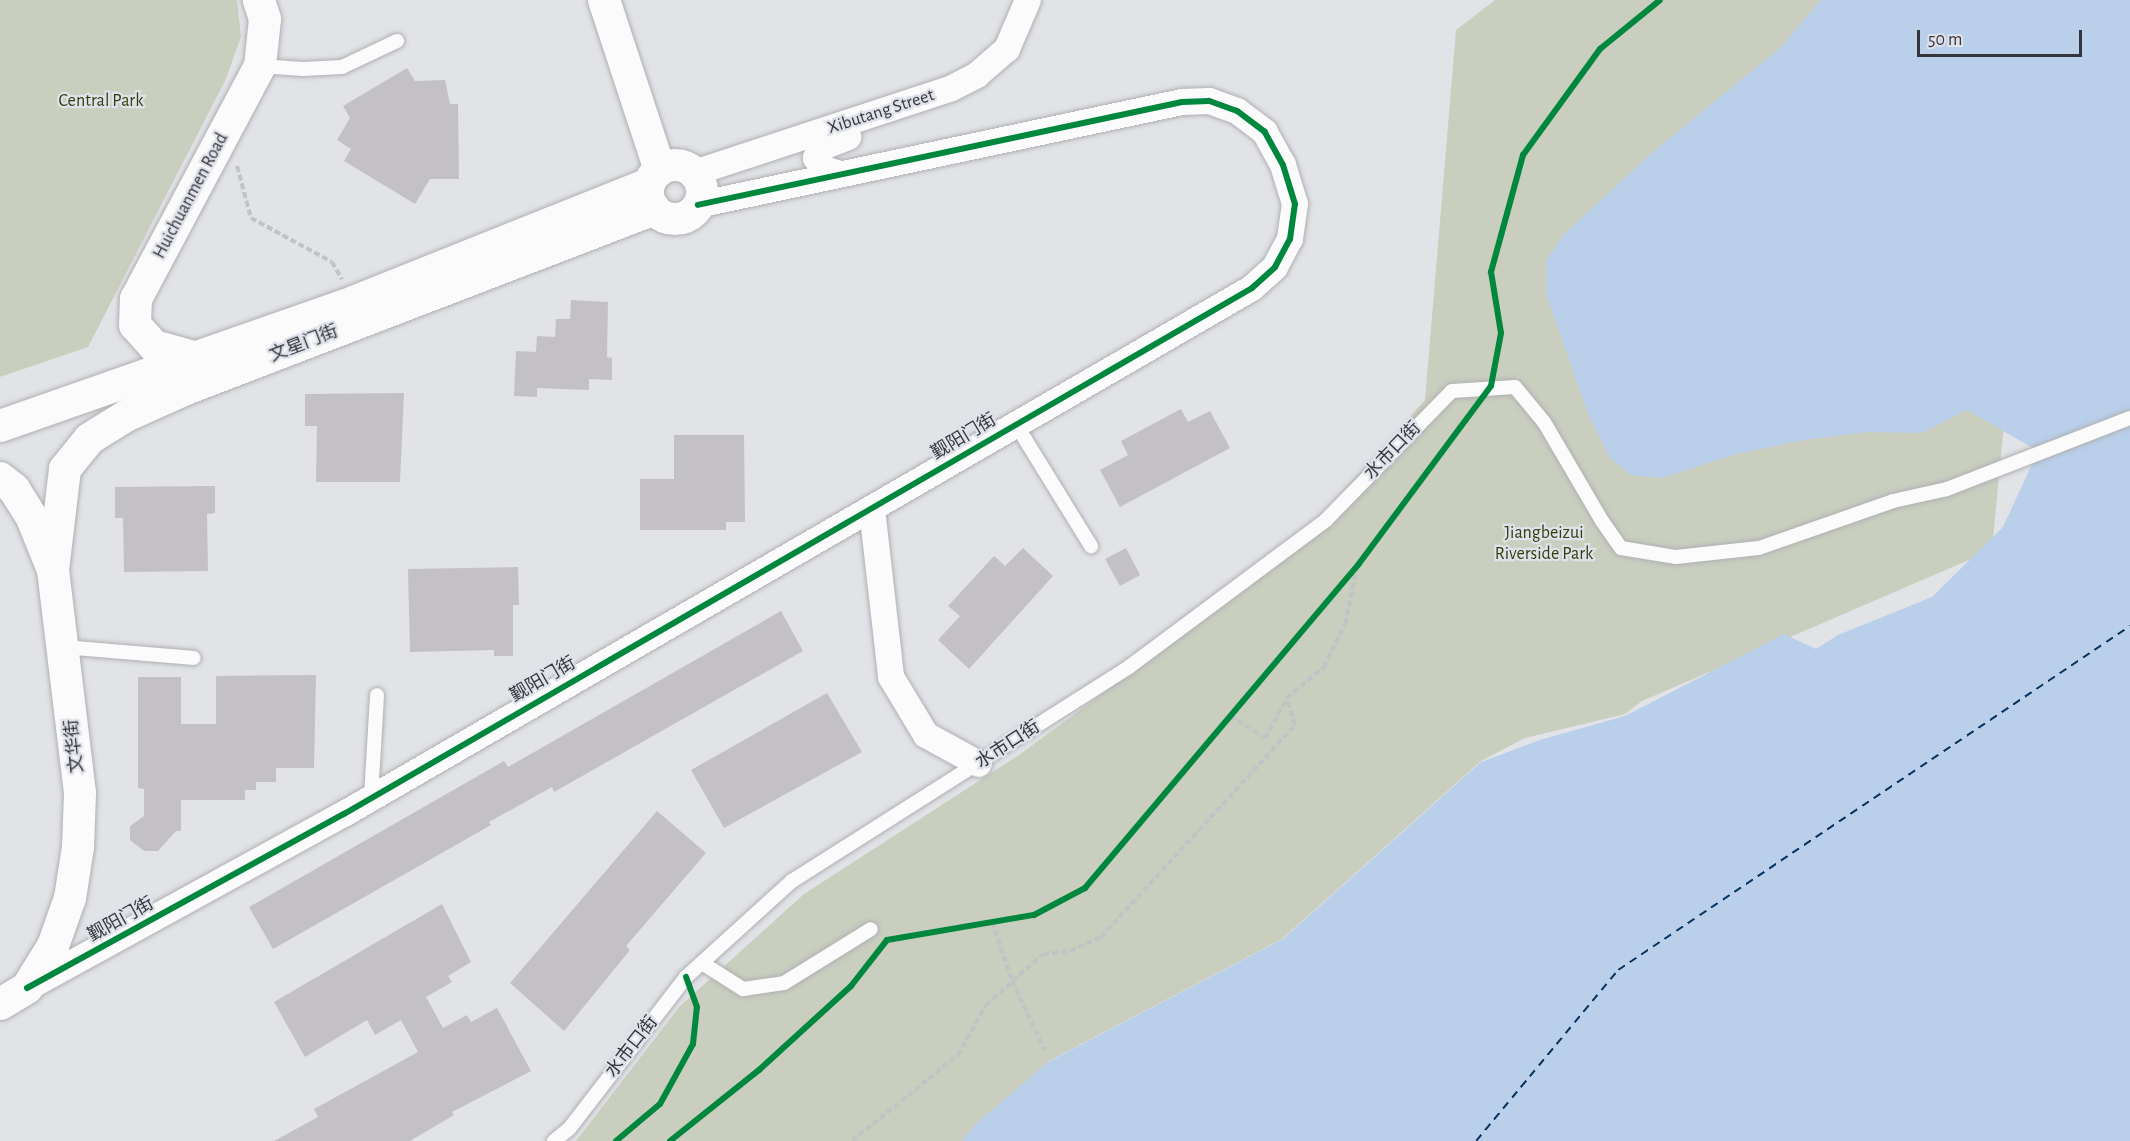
<!DOCTYPE html>
<html>
<head>
<meta charset="utf-8">
<style>
	body { margin:0 }
	#map { position:relative; width:2130px; height:1141px; overflow:hidden; background:#e2e3e7; font-family:"Alegreya Sans","Noto Sans SC",sans-serif }
	div>[style] { position:absolute }
	.green>* { inset:0; background:#c9cebf }
	.water>* { inset:0; background:#bacfea }
	.ferry>* { height:1.5px; margin-top:-0.75px; transform-origin:0; background:repeating-linear-gradient(90deg,#06325e 0 8px,transparent 0 14px) }
	.building>* { inset:0; background:#c3c1c3 }
	.path>* { height:4px; margin-top:-2px; transform-origin:0; background:repeating-linear-gradient(90deg,#c2c3c4 0 6px,transparent 0 9px) }
	.roads { filter:drop-shadow(0 0 2px #afb0b3) drop-shadow(0 0 2px #afb0b3) }
	.service>* { height:14px; margin:-7px; padding:0 7px; transform-origin:7px; border-radius:7px; background:#fbfbfb }
	.minor>* { height:26px; margin:-13px; padding:0 13px; transform-origin:13px; border-radius:13px; background:#fbfbfb }
	.tertiary>* { height:32px; margin:-16px; padding:0 16px; transform-origin:16px; border-radius:16px; background:#fbfbfb }
	.tertiary>.ring { margin:-16px; padding:0; box-sizing:content-box; background:none; border:32px solid #fbfbfb; border-radius:50% }
	.cycleway>* { height:6px; margin:-3px; padding:0 3px; transform-origin:3px; border-radius:3px; background:#00873e }
	span { translate:-50% -50%; white-space:nowrap; text-align:center; line-height:1.15; -webkit-text-stroke:4.5px #dfe2ea; paint-order:stroke }
	.park-label { font-size:18px; color:#363e0c }
	.street-label { font-size:18px; color:#353639 }
	.scale { position:absolute; left:1917px; top:30px; width:165px; height:27px; box-sizing:border-box; border:3px solid #353639; border-top:0; padding-left:8px; font-size:18px; line-height:21px; white-space:nowrap; color:#353639; -webkit-text-stroke:4px #dfe2ea; paint-order:stroke }
</style>
</head>
<body>
<div id="map">
	<div class="green">
		<i style="clip-path:polygon(0 0,237px 0,241px 37px,225px 81px,88px 347px,0 377px)"></i>
		<i style="clip-path:polygon(1495px 0,1839px 0,2007px 391px,1992px 550px,1642px 701px,1625px 714px,1525px 738px,1481px 761px,1282px 939px,1047px 1062px,1010px 1141px,576px 1141px,680px 1006px,804px 894px,1022px 753px,1134px 670px,1320px 517px,1425px 400px,1456px 30px)"></i>
	</div>
	<div class="water">
		<i style="clip-path:polygon(1821px 0,2130px 0,2130px 1141px,962px 1141px,977px 1123px,1048px 1062px,1283px 939px,1481px 762px,1543px 739px,1625px 716px,1784px 634px,1816px 649px,1838px 635px,1932px 597px,2003px 527px,2038px 451px,1967px 410px,1922px 433px,1869px 432px,1804px 440px,1733px 455px,1662px 478px,1631px 475px,1610px 458px,1589px 416px,1546px 294px,1546px 261px,1564px 234px,1653px 152px,1780px 48px)"></i>
	</div>
	<div class="ferry">
		<i style="left:1476px;top:1141px;width:222px;rotate:-50.3deg"></i>
		<i style="left:1618px;top:970px;width:617px;rotate:-33.9deg"></i>
	</div>
	<div class="building">
		<i style="clip-path:polygon(407px 68px,415px 81px,445px 80px,450px 104px,458px 104px,459px 179px,430px 179px,415px 204px,344px 161px,351px 149px,337px 140px,350px 118px,343px 106px)"></i>
		<i style="clip-path:polygon(571px 300px,608px 302px,607px 357px,612px 358px,612px 380px,589px 379px,589px 390px,537px 388px,537px 397px,514px 396px,516px 351px,536px 352px,537px 336px,555px 337px,556px 319px,570px 319px)"></i>
		<i style="clip-path:polygon(404px 393px,400px 482px,316px 482px,317px 426px,305px 426px,305px 394px)"></i>
		<i style="clip-path:polygon(1181px 409px,1188px 422px,1210px 411px,1230px 448px,1120px 507px,1100px 470px,1128px 455px,1121px 441px)"></i>
		<i style="clip-path:polygon(674px 435px,744px 435px,745px 522px,726px 522px,726px 530px,640px 530px,640px 479px,674px 479px)"></i>
		<i style="clip-path:polygon(215px 486px,215px 513px,207px 514px,208px 571px,124px 572px,123px 518px,115px 518px,115px 487px)"></i>
		<i style="clip-path:polygon(1023px 548px,1053px 576px,969px 669px,938px 640px,960px 616px,948px 606px,994px 556px,1005px 566px)"></i>
		<i style="clip-path:polygon(1126px 548px,1140px 575px,1120px 586px,1105px 559px)"></i>
		<i style="clip-path:polygon(518px 567px,519px 605px,513px 605px,513px 656px,494px 656px,494px 650px,410px 652px,408px 569px)"></i>
		<i style="clip-path:polygon(781px 611px,803px 651px,554px 792px,552px 787px,489px 822px,491px 825px,273px 949px,249px 907px,504px 761px,508px 767px)"></i>
		<i style="clip-path:polygon(316px 675px,314px 768px,276px 768px,276px 782px,256px 782px,256px 790px,245px 790px,245px 800px,181px 800px,181px 831px,176px 831px,158px 851px,144px 851px,130px 840px,130px 826px,144px 816px,144px 789px,138px 788px,138px 677px,181px 677px,181px 724px,216px 724px,216px 676px)"></i>
		<i style="clip-path:polygon(827px 693px,862px 752px,724px 828px,691px 770px)"></i>
		<i style="clip-path:polygon(657px 811px,706px 853px,626px 946px,630px 950px,564px 1031px,510px 983px)"></i>
		<i style="clip-path:polygon(442px 904px,471px 962px,448px 976px,452px 982px,426px 997px,443px 1028px,467px 1015px,471px 1022px,497px 1008px,531px 1071px,452px 1112px,454px 1115px,410px 1141px,274px 1141px,318px 1117px,314px 1109px,418px 1052px,401px 1020px,375px 1035px,367px 1020px,305px 1057px,274px 1002px)"></i>
	</div>
	<div class="path">
		<i style="left:237px;top:166px;width:54px;rotate:74.9deg"></i>
		<i style="left:251px;top:218px;width:92px;rotate:28.5deg"></i>
		<i style="left:332px;top:262px;width:20px;rotate:60deg"></i>
		<i style="left:1230px;top:716px;width:41px;rotate:32.2deg"></i>
		<i style="left:1265px;top:738px;width:46px;rotate:-61.2deg"></i>
		<i style="left:992px;top:922px;width:62px;rotate:71.3deg"></i>
		<i style="left:1012px;top:981px;width:77px;rotate:64.8deg"></i>
		<i style="left:852px;top:1141px;width:136px;rotate:-39.1deg"></i>
		<i style="left:958px;top:1055px;width:57px;rotate:-60.8deg"></i>
		<i style="left:986px;top:1005px;width:76px;rotate:-41.8deg"></i>
		<i style="left:1043px;top:954px;width:27px;rotate:-6deg"></i>
		<i style="left:1070px;top:951px;width:34px;rotate:-24deg"></i>
		<i style="left:1101px;top:937px;width:287px;rotate:-47.5deg"></i>
		<i style="left:1295px;top:725px;width:28px;rotate:-107deg"></i>
		<i style="left:1287px;top:698px;width:48px;rotate:-40deg"></i>
		<i style="left:1324px;top:667px;width:48px;rotate:-64deg"></i>
		<i style="left:1345px;top:624px;width:60px;rotate:-77.6deg"></i>
	</div>
	<div class="roads">
		<div class="service">
			<i style="left:260px;top:66px;width:43px;rotate:4deg"></i>
			<i style="left:303px;top:69px;width:39px;rotate:-3deg"></i>
			<i style="left:342px;top:67px;width:61px;rotate:-25.3deg"></i>
			<i style="left:1015px;top:423px;width:145px;rotate:58.3deg"></i>
			<i style="left:64px;top:647px;width:130px;rotate:4.8deg"></i>
			<i style="left:371px;top:797px;width:102px;rotate:-86.6deg"></i>
			<i style="left:702px;top:963px;width:49px;rotate:32.4deg"></i>
			<i style="left:743px;top:989px;width:41px;rotate:-8.3deg"></i>
			<i style="left:784px;top:983px;width:102px;rotate:-31.8deg"></i>
			<i style="left:554px;top:1141px;width:19px;rotate:-39deg"></i>
			<i style="left:569px;top:1129px;width:192px;rotate:-52.4deg"></i>
			<i style="left:686px;top:977px;width:143px;rotate:-42.2deg"></i>
			<i style="left:792px;top:881px;width:399px;rotate:-32.4deg"></i>
			<i style="left:1129px;top:667px;width:246px;rotate:-36.7deg"></i>
			<i style="left:1326px;top:520px;width:180px;rotate:-45.7deg"></i>
			<i style="left:1452px;top:391px;width:63px;rotate:-3.6deg"></i>
			<i style="left:1515px;top:387px;width:45px;rotate:50.4deg"></i>
			<i style="left:1544px;top:422px;width:115px;rotate:59.6deg"></i>
			<i style="left:1602px;top:521px;width:33px;rotate:55deg"></i>
			<i style="left:1621px;top:548px;width:56px;rotate:9.3deg"></i>
			<i style="left:1676px;top:557px;width:83px;rotate:-6.2deg"></i>
			<i style="left:1759px;top:548px;width:142px;rotate:-19.3deg"></i>
			<i style="left:1893px;top:501px;width:55px;rotate:-12.5deg"></i>
			<i style="left:1947px;top:489px;width:196px;rotate:-21.2deg"></i>
		</div>
		<div class="minor">
			<i style="left:694px;top:173px;width:269px;rotate:-18.2deg"></i>
			<i style="left:950px;top:89px;width:30px;rotate:-27deg"></i>
			<i style="left:977px;top:75px;width:40px;rotate:-41deg"></i>
			<i style="left:1007px;top:49px;width:53px;rotate:-66.8deg"></i>
			<i style="left:840px;top:174px;width:17px;rotate:-163deg"></i>
			<i style="left:824px;top:169px;width:14px;rotate:-126deg"></i>
			<i style="left:816px;top:158px;width:15px;rotate:-53deg"></i>
			<i style="left:825px;top:146px;width:25px;rotate:-21deg"></i>
			<i style="left:872px;top:509px;width:169px;rotate:83.5deg"></i>
			<i style="left:891px;top:677px;width:68px;rotate:58.9deg"></i>
			<i style="left:926px;top:735px;width:60px;rotate:28.7deg"></i>
			<i style="left:27px;top:988px;width:362px;rotate:-28.8deg"></i>
			<i style="left:344px;top:814px;width:1049px;rotate:-30.08deg"></i>
			<i style="left:1252px;top:288px;width:31px;rotate:-42deg"></i>
			<i style="left:1275px;top:267px;width:32px;rotate:-62deg"></i>
			<i style="left:1290px;top:239px;width:35px;rotate:-82deg"></i>
			<i style="left:1295px;top:204px;width:41px;rotate:-107.1deg"></i>
			<i style="left:1283px;top:165px;width:38px;rotate:-119deg"></i>
			<i style="left:1265px;top:132px;width:35px;rotate:-143deg"></i>
			<i style="left:1237px;top:111px;width:30px;rotate:-160deg"></i>
			<i style="left:1209px;top:101px;width:27px;rotate:178deg"></i>
			<i style="left:1182px;top:102px;width:495px;rotate:168deg"></i>
		</div>
		<div class="tertiary">
			<i style="left:604px;top:0;width:179px;rotate:71.8deg"></i>
			<i class="ring" style="left:648px;top:165px;width:22px;height:22px"></i>
			<i style="left:197px;top:358px;width:45px;rotate:-164.4deg"></i>
			<i style="left:154px;top:346px;width:28px;rotate:-132deg"></i>
			<i style="left:135px;top:325px;width:26px;rotate:-88deg"></i>
			<i style="left:136px;top:299px;width:264px;rotate:-62deg"></i>
			<i style="left:260px;top:66px;width:47px;rotate:-83.9deg"></i>
			<i style="left:265px;top:19px;width:20px;rotate:-108deg"></i>
			<i style="left:0;top:426px;width:377px;rotate:-19.3deg"></i>
			<i style="left:356px;top:301px;width:315px;rotate:-21.8deg"></i>
			<i style="left:0;top:478px;width:18px;rotate:38deg"></i>
			<i style="left:14px;top:489px;width:34px;rotate:58deg"></i>
			<i style="left:32px;top:518px;width:56px;rotate:68deg"></i>
			<i style="left:53px;top:570px;width:225px;rotate:83.1deg"></i>
			<i style="left:80px;top:793px;width:54px;rotate:92.1deg"></i>
			<i style="left:78px;top:847px;width:52px;rotate:98.9deg"></i>
			<i style="left:70px;top:898px;width:51px;rotate:109.5deg"></i>
			<i style="left:53px;top:946px;width:49px;rotate:121.8deg"></i>
			<i style="left:27px;top:988px;width:31px;rotate:149deg"></i>
			<i style="left:53px;top:570px;width:102px;rotate:-83.2deg"></i>
			<i style="left:65px;top:469px;width:38px;rotate:-51deg"></i>
			<i style="left:89px;top:439px;width:44px;rotate:-31.9deg"></i>
			<i style="left:126px;top:416px;width:66px;rotate:-24.2deg"></i>
			<i style="left:186px;top:389px;width:502px;rotate:-21deg"></i>
		</div>
	</div>
	<div class="cycleway">
		<i style="left:27px;top:988px;width:362px;rotate:-28.8deg"></i>
		<i style="left:344px;top:814px;width:1049px;rotate:-30.08deg"></i>
		<i style="left:1252px;top:288px;width:31px;rotate:-42deg"></i>
		<i style="left:1275px;top:267px;width:32px;rotate:-62deg"></i>
		<i style="left:1290px;top:239px;width:35px;rotate:-82deg"></i>
		<i style="left:1295px;top:204px;width:41px;rotate:-107.1deg"></i>
		<i style="left:1283px;top:165px;width:38px;rotate:-119deg"></i>
		<i style="left:1265px;top:132px;width:35px;rotate:-143deg"></i>
		<i style="left:1237px;top:111px;width:30px;rotate:-160deg"></i>
		<i style="left:1209px;top:101px;width:27px;rotate:178deg"></i>
		<i style="left:1182px;top:102px;width:495px;rotate:168deg"></i>
		<i style="left:616px;top:1141px;width:57px;rotate:-40.1deg"></i>
		<i style="left:660px;top:1104px;width:68px;rotate:-61.2deg"></i>
		<i style="left:693px;top:1044px;width:37px;rotate:-84deg"></i>
		<i style="left:697px;top:1007px;width:32px;rotate:-110deg"></i>
		<i style="left:670px;top:1141px;width:114px;rotate:-38.6deg"></i>
		<i style="left:759px;top:1070px;width:125px;rotate:-42.4deg"></i>
		<i style="left:851px;top:986px;width:58px;rotate:-52deg"></i>
		<i style="left:887px;top:940px;width:149px;rotate:-9.7deg"></i>
		<i style="left:1034px;top:915px;width:58px;rotate:-27.9deg"></i>
		<i style="left:1085px;top:888px;width:423px;rotate:-49.8deg"></i>
		<i style="left:1358px;top:565px;width:223px;rotate:-53.4deg"></i>
		<i style="left:1491px;top:386px;width:54px;rotate:-79.3deg"></i>
		<i style="left:1501px;top:333px;width:62px;rotate:-99.3deg"></i>
		<i style="left:1491px;top:272px;width:121px;rotate:-74.7deg"></i>
		<i style="left:1523px;top:155px;width:131px;rotate:-54deg"></i>
		<i style="left:1600px;top:49px;width:77px;rotate:-39.2deg"></i>
	</div>
	<div class="park-label">
		<span style="left:101px;top:101px">Central Park</span>
		<span style="left:1544px;top:544px">Jiangbeizui<br>Riverside Park</span>
	</div>
	<div class="street-label">
		<span style="left:881px;top:112px;rotate:-18deg">Xibutang Street</span>
		<span style="left:191px;top:196px;rotate:-62deg">Huichuanmen Road</span>
		<span style="left:304px;top:344px;rotate:-21deg">文星门街</span>
		<span style="left:964px;top:437px;rotate:-31deg">觐阳门街</span>
		<span style="left:1393px;top:451px;rotate:-46deg">水市口街</span>
		<span style="left:543px;top:680px;rotate:-30deg">觐阳门街</span>
		<span style="left:1008px;top:745px;rotate:-33deg">水市口街</span>
		<span style="left:75px;top:746px;rotate:-96deg">文华街</span>
		<span style="left:121px;top:920px;rotate:-29deg">觐阳门街</span>
		<span style="left:632px;top:1047px;rotate:-52deg">水市口街</span>
	</div>
	<div class="scale">50 m</div>
</div>
</body>
</html>
